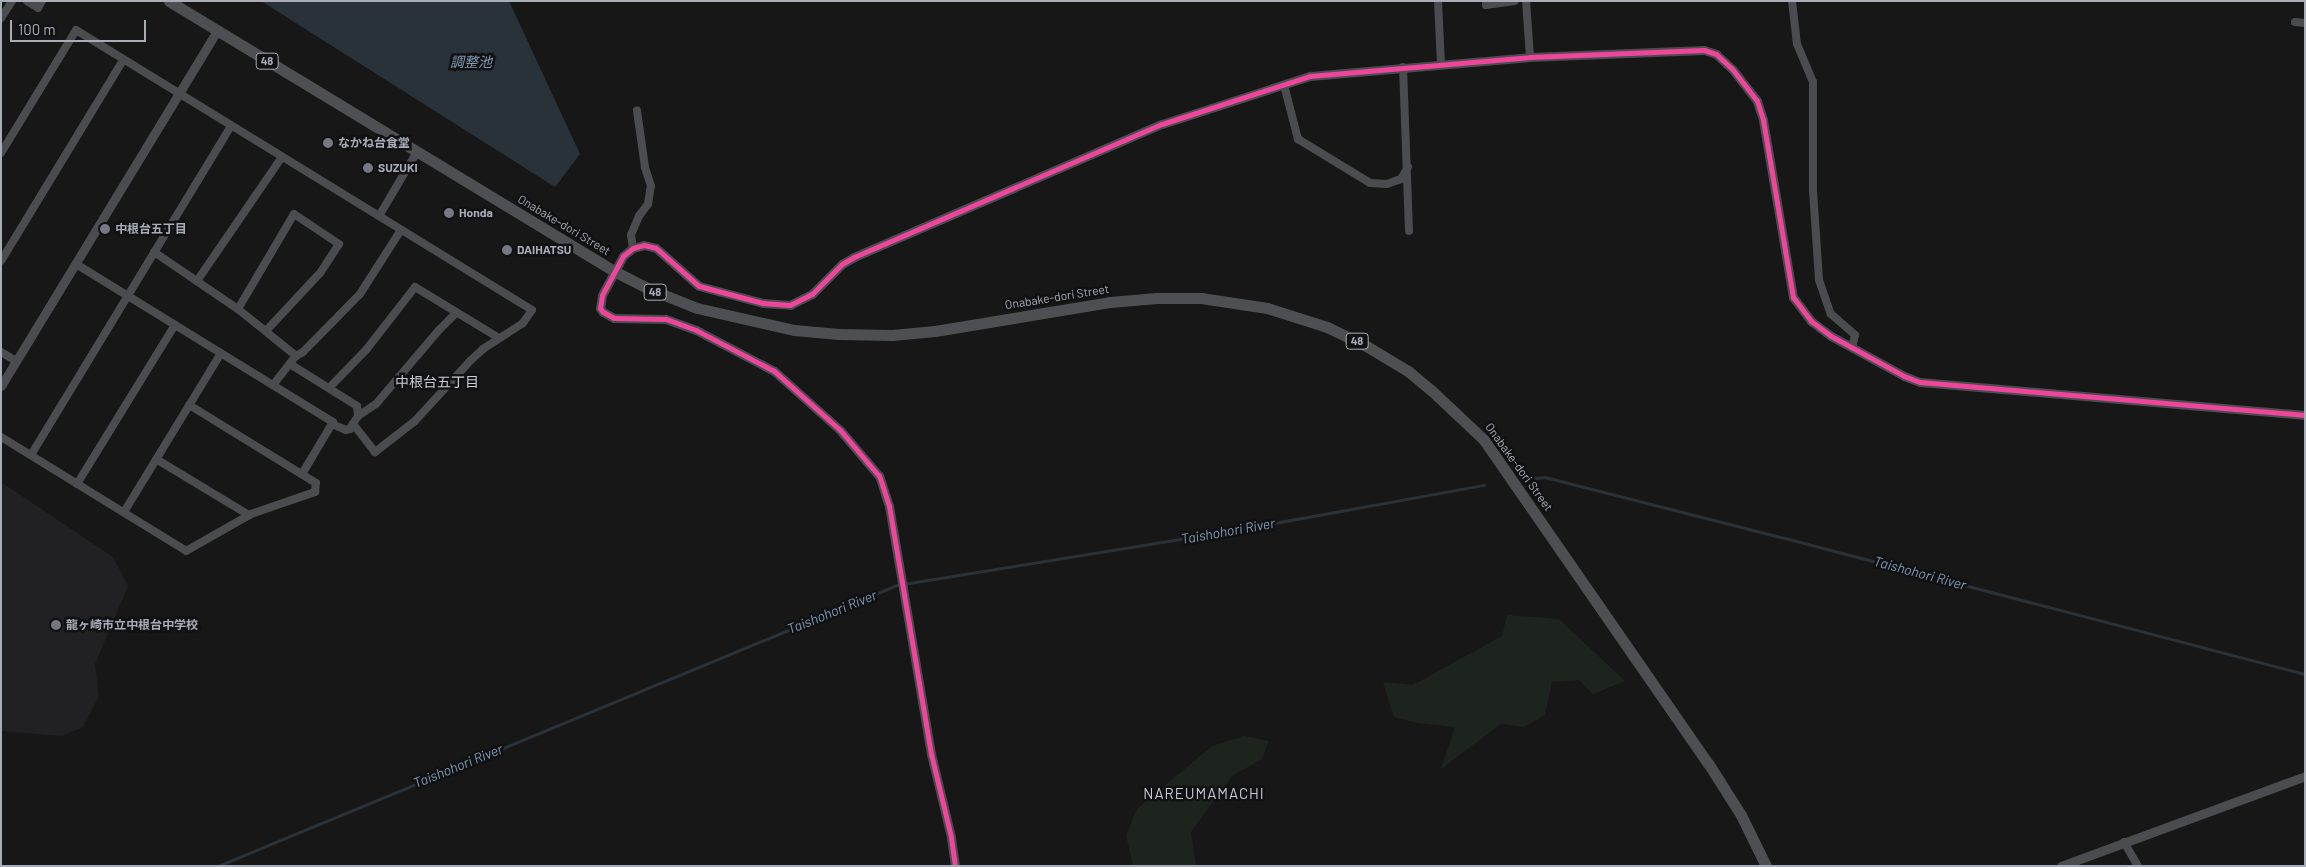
<!DOCTYPE html>
<html>
<head>
<meta charset="utf-8">
<style>
	body { margin:0 }
	#map { position:relative; width:2306px; height:867px; overflow:hidden; background:#171717; font-family:Barlow,"Noto Sans JP",sans-serif }
	div>[style] { position:absolute }
	.built>* { inset:0; background:#212123 }
	.green>* { inset:0; background:#1d241e }
	.water>* { inset:0; background:#2a3239 }
	.stream>* { height:2.5px; margin:-1.25px; padding:0 1.25px; transform-origin:1.25px; border-radius:1.25px; background:#2a3239 }
	.minor>* { height:8px; margin:-4px; padding:0 4px; transform-origin:4px; border-radius:4px; background:#4b4c50 }
	.tertiary>* { height:9px; margin:-4.5px; padding:0 4.5px; transform-origin:4.5px; border-radius:4.5px; background:#4b4c50 }
	.primary>* { height:11px; margin:-5.5px; padding:0 5.5px; transform-origin:5.5px; border-radius:5.5px; background:#4d4f52 }
	.cycleway>* { height:5px; margin:-2.5px; padding:0 2.5px; transform-origin:2.5px; border-radius:2.5px; background:#ed469a }
	.dots>* { width:14px; height:14px; translate:-50% -50%; box-sizing:border-box; border:2px solid #111113; border-radius:50% }
	span { translate:-50% -50%; white-space:nowrap; text-align:center; line-height:1.15; -webkit-text-stroke:5px #111113; paint-order:stroke }
	.shield-label span { padding:1px 4px; background:#111113; border:1px solid; border-radius:4px; -webkit-text-stroke-width:0 }
	.shield-label { font-size:11px; color:#a8adb8; font-weight:700 }
	.poi-label { font-size:12px; color:#a8adb8; font-weight:700 }
	.left { translate:0 -50%; text-align:left }
	.street-label { font-size:12px; color:#a8adb8 }
	.water-label { font-size:14px; color:#7f9bb3; font-style:italic }
	.neighbourhood-label { font-size:14px; color:#c9ccd4 }
	.quarter-label { font-size:15px; color:#c9ccd4; letter-spacing:1px }
	.frame { position:absolute; inset:0; border:2px solid #a8adb8; pointer-events:none }
	.scale { position:absolute; left:10px; top:20px; width:136px; height:22px; box-sizing:border-box; border:2px solid #a8adb8; border-top:0; padding-left:6px; font-size:15px; line-height:18px; white-space:nowrap; color:#a8adb8; -webkit-text-stroke:4px #111113; paint-order:stroke }
</style>
</head>
<body>
<div id="map">
	<div class="built">
		<i style="clip-path:polygon(1px 482px,113px 557px,128px 586px,95px 664px,99px 696px,83px 727px,62px 736px,1px 731px)"></i>
	</div>
	<div class="green">
		<i style="clip-path:polygon(1507px 615px,1559px 619px,1625px 681px,1593px 694px,1579px 680px,1552px 682px,1545px 715px,1524px 727px,1501px 724px,1441px 769px,1455px 727px,1417px 723px,1394px 717px,1383px 682px,1413px 685px,1502px 636px)"></i>
		<i style="clip-path:polygon(1244px 736px,1269px 741px,1262px 759px,1232px 776px,1191px 832px,1196px 866px,1133px 866px,1126px 835px,1137px 809px,1212px 746px)"></i>
	</div>
	<div class="water">
		<i style="clip-path:polygon(261px 1px,509px 1px,580px 154px,555px 187px)"></i>
	</div>
	<div class="stream">
		<i style="left:1535px;top:478px;width:10px;rotate:-6deg"></i>
		<i style="left:1545px;top:477px;width:248px;rotate:14.3deg"></i>
		<i style="left:1785px;top:538px;width:537px;rotate:14.66deg"></i>
		<i style="left:218px;top:866px;width:735px;rotate:-22.48deg"></i>
		<i style="left:897px;top:585px;width:332px;rotate:-9.2deg"></i>
		<i style="left:1225px;top:532px;width:263px;rotate:-10.3deg"></i>
	</div>
	<div class="minor">
		<i style="left:27px;top:1px;width:13px;rotate:32deg"></i>
		<i style="left:38px;top:8px;width:8px;rotate:-60deg"></i>
		<i style="left:1438px;top:1px;width:64px;rotate:87.3deg"></i>
		<i style="left:1486px;top:1px;width:4px;rotate:90deg"></i>
		<i style="left:1486px;top:5px;width:29px;rotate:-8deg"></i>
		<i style="left:1526px;top:1px;width:56px;rotate:85.9deg"></i>
		<i style="left:1792px;top:1px;width:43px;rotate:83.4deg"></i>
		<i style="left:1797px;top:44px;width:41px;rotate:67.2deg"></i>
		<i style="left:1813px;top:82px;width:109px;rotate:90deg"></i>
		<i style="left:1813px;top:191px;width:89px;rotate:86.1deg"></i>
		<i style="left:1819px;top:280px;width:36px;rotate:71deg"></i>
		<i style="left:1831px;top:314px;width:32px;rotate:41deg"></i>
		<i style="left:1855px;top:335px;width:13px;rotate:103deg"></i>
		<i style="left:1px;top:18px;width:20px;rotate:-57deg"></i>
		<i style="left:2295px;top:22px;width:10px;rotate:6deg"></i>
		<i style="left:1403px;top:67px;width:164px;rotate:87.9deg"></i>
		<i style="left:1284px;top:85px;width:56px;rotate:75.5deg"></i>
		<i style="left:1298px;top:139px;width:84px;rotate:31.4deg"></i>
		<i style="left:1370px;top:183px;width:17px;rotate:3deg"></i>
		<i style="left:1387px;top:184px;width:15px;rotate:-20deg"></i>
		<i style="left:1401px;top:179px;width:14px;rotate:-60deg"></i>
		<i style="left:1px;top:153px;width:144px;rotate:-58.6deg"></i>
		<i style="left:76px;top:30px;width:535px;rotate:31.55deg"></i>
		<i style="left:532px;top:310px;width:16px;rotate:125deg"></i>
		<i style="left:523px;top:323px;width:48px;rotate:147deg"></i>
		<i style="left:483px;top:349px;width:16px;rotate:137deg"></i>
		<i style="left:471px;top:360px;width:83px;rotate:132.6deg"></i>
		<i style="left:415px;top:421px;width:51px;rotate:142.2deg"></i>
		<i style="left:375px;top:452px;width:36px;rotate:-128deg"></i>
		<i style="left:379px;top:216px;width:74px;rotate:-59.3deg"></i>
		<i style="left:633px;top:248px;width:13px;rotate:-99deg"></i>
		<i style="left:631px;top:235px;width:21px;rotate:-67deg"></i>
		<i style="left:639px;top:216px;width:15px;rotate:-53deg"></i>
		<i style="left:648px;top:204px;width:18px;rotate:-81deg"></i>
		<i style="left:651px;top:186px;width:20px;rotate:-108deg"></i>
		<i style="left:645px;top:167px;width:57px;rotate:-98.1deg"></i>
		<i style="left:154px;top:252px;width:102px;rotate:34.2deg"></i>
		<i style="left:238px;top:309px;width:75px;rotate:39deg"></i>
		<i style="left:1px;top:261px;width:235px;rotate:-58.7deg"></i>
		<i style="left:76px;top:264px;width:302px;rotate:31.6deg"></i>
		<i style="left:333px;top:422px;width:61px;rotate:120.8deg"></i>
		<i style="left:197px;top:281px;width:150px;rotate:-55.6deg"></i>
		<i style="left:238px;top:309px;width:110px;rotate:-59.5deg"></i>
		<i style="left:294px;top:214px;width:54px;rotate:33.7deg"></i>
		<i style="left:339px;top:244px;width:35px;rotate:123deg"></i>
		<i style="left:320px;top:273px;width:79px;rotate:133deg"></i>
		<i style="left:1px;top:352px;width:17px;rotate:31deg"></i>
		<i style="left:290px;top:364px;width:79px;rotate:32.1deg"></i>
		<i style="left:357px;top:406px;width:10px;rotate:84deg"></i>
		<i style="left:358px;top:416px;width:15px;rotate:122deg"></i>
		<i style="left:350px;top:429px;width:4px;rotate:166deg"></i>
		<i style="left:346px;top:430px;width:15px;rotate:-157deg"></i>
		<i style="left:273px;top:385px;width:37px;rotate:-52deg"></i>
		<i style="left:296px;top:356px;width:8px;rotate:-30deg"></i>
		<i style="left:303px;top:352px;width:81px;rotate:-45.5deg"></i>
		<i style="left:360px;top:294px;width:76px;rotate:-57.4deg"></i>
		<i style="left:329px;top:388px;width:53px;rotate:-45.8deg"></i>
		<i style="left:366px;top:350px;width:80px;rotate:-52.1deg"></i>
		<i style="left:415px;top:287px;width:98px;rotate:31.3deg"></i>
		<i style="left:358px;top:416px;width:22px;rotate:-34deg"></i>
		<i style="left:376px;top:404px;width:97px;rotate:-49.6deg"></i>
		<i style="left:439px;top:330px;width:25px;rotate:-45deg"></i>
		<i style="left:1px;top:437px;width:217px;rotate:31.6deg"></i>
		<i style="left:186px;top:551px;width:75px;rotate:-29.6deg"></i>
		<i style="left:251px;top:514px;width:68px;rotate:-19deg"></i>
		<i style="left:315px;top:492px;width:9px;rotate:-84deg"></i>
		<i style="left:316px;top:483px;width:149px;rotate:-148.4deg"></i>
		<i style="left:31px;top:455px;width:385px;rotate:-58.7deg"></i>
		<i style="left:156px;top:459px;width:109px;rotate:31.1deg"></i>
		<i style="left:77px;top:484px;width:187px;rotate:-58.4deg"></i>
		<i style="left:124px;top:512px;width:186px;rotate:-58.6deg"></i>
		<i style="left:2124px;top:842px;width:28px;rotate:60deg"></i>
	</div>
	<div class="tertiary">
		<i style="left:1px;top:386px;width:416px;rotate:-58.7deg"></i>
		<i style="left:955px;top:866px;width:29px;rotate:-98deg"></i>
		<i style="left:951px;top:837px;width:85px;rotate:-103.5deg"></i>
		<i style="left:931px;top:754px;width:252px;rotate:-99.6deg"></i>
		<i style="left:889px;top:506px;width:32px;rotate:-108deg"></i>
		<i style="left:879px;top:476px;width:60px;rotate:-130.3deg"></i>
		<i style="left:840px;top:430px;width:89px;rotate:-138.2deg"></i>
		<i style="left:774px;top:371px;width:88px;rotate:-152.3deg"></i>
		<i style="left:696px;top:330px;width:33px;rotate:-160deg"></i>
		<i style="left:665px;top:319px;width:51px;rotate:-178.9deg"></i>
		<i style="left:614px;top:318px;width:13px;rotate:-151deg"></i>
		<i style="left:603px;top:312px;width:5px;rotate:-127deg"></i>
		<i style="left:600px;top:308px;width:13px;rotate:-81deg"></i>
		<i style="left:602px;top:295px;width:44px;rotate:-61.7deg"></i>
		<i style="left:623px;top:256px;width:13px;rotate:-39deg"></i>
		<i style="left:633px;top:248px;width:11px;rotate:-15deg"></i>
		<i style="left:644px;top:245px;width:12px;rotate:14deg"></i>
		<i style="left:656px;top:248px;width:57px;rotate:41.5deg"></i>
		<i style="left:699px;top:286px;width:66px;rotate:14.9deg"></i>
		<i style="left:763px;top:303px;width:27px;rotate:4deg"></i>
		<i style="left:790px;top:305px;width:25px;rotate:-27deg"></i>
		<i style="left:812px;top:294px;width:42px;rotate:-45deg"></i>
		<i style="left:842px;top:264px;width:14px;rotate:-30deg"></i>
		<i style="left:854px;top:257px;width:335px;rotate:-23.4deg"></i>
		<i style="left:1162px;top:124px;width:156px;rotate:-18deg"></i>
		<i style="left:1310px;top:76px;width:221px;rotate:-4.9deg"></i>
		<i style="left:1530px;top:57px;width:174px;rotate:-2.3deg"></i>
		<i style="left:1704px;top:50px;width:13px;rotate:18deg"></i>
		<i style="left:1716px;top:54px;width:23px;rotate:43deg"></i>
		<i style="left:1733px;top:70px;width:39px;rotate:52deg"></i>
		<i style="left:1757px;top:101px;width:20px;rotate:72deg"></i>
		<i style="left:1763px;top:120px;width:180px;rotate:80.4deg"></i>
		<i style="left:1793px;top:297px;width:30px;rotate:53deg"></i>
		<i style="left:1811px;top:321px;width:25px;rotate:37deg"></i>
		<i style="left:1831px;top:336px;width:83px;rotate:28.7deg"></i>
		<i style="left:1904px;top:376px;width:17px;rotate:21deg"></i>
		<i style="left:1920px;top:382px;width:386px;rotate:4.9deg"></i>
		<i style="left:2061px;top:866px;width:260px;rotate:-20.2deg"></i>
	</div>
	<div class="primary">
		<i style="left:169px;top:1px;width:521px;rotate:31.25deg"></i>
		<i style="left:614px;top:271px;width:37px;rotate:27deg"></i>
		<i style="left:647px;top:288px;width:54px;rotate:21.8deg"></i>
		<i style="left:697px;top:308px;width:99px;rotate:12.8deg"></i>
		<i style="left:794px;top:330px;width:45px;rotate:5.1deg"></i>
		<i style="left:839px;top:334px;width:53px;rotate:1.1deg"></i>
		<i style="left:892px;top:335px;width:43px;rotate:-5.3deg"></i>
		<i style="left:935px;top:331px;width:177px;rotate:-9.4deg"></i>
		<i style="left:1110px;top:302px;width:47px;rotate:-4.9deg"></i>
		<i style="left:1157px;top:298px;width:44px"></i>
		<i style="left:1201px;top:298px;width:67px;rotate:8.6deg"></i>
		<i style="left:1267px;top:308px;width:63px;rotate:17.6deg"></i>
		<i style="left:1327px;top:327px;width:46px;rotate:26deg"></i>
		<i style="left:1368px;top:347px;width:47px;rotate:31deg"></i>
		<i style="left:1408px;top:371px;width:30px;rotate:40deg"></i>
		<i style="left:1431px;top:390px;width:73px;rotate:43.3deg"></i>
		<i style="left:1484px;top:440px;width:393px;rotate:55.3deg"></i>
		<i style="left:1708px;top:763px;width:62px;rotate:57.6deg"></i>
		<i style="left:1741px;top:815px;width:57px;rotate:63.9deg"></i>
	</div>
	<div class="cycleway">
		<i style="left:955px;top:866px;width:29px;rotate:-98deg"></i>
		<i style="left:951px;top:837px;width:85px;rotate:-103.5deg"></i>
		<i style="left:931px;top:754px;width:252px;rotate:-99.6deg"></i>
		<i style="left:889px;top:506px;width:32px;rotate:-108deg"></i>
		<i style="left:879px;top:476px;width:60px;rotate:-130.3deg"></i>
		<i style="left:840px;top:430px;width:89px;rotate:-138.2deg"></i>
		<i style="left:774px;top:371px;width:88px;rotate:-152.3deg"></i>
		<i style="left:696px;top:330px;width:33px;rotate:-160deg"></i>
		<i style="left:665px;top:319px;width:51px;rotate:-178.9deg"></i>
		<i style="left:614px;top:318px;width:13px;rotate:-151deg"></i>
		<i style="left:603px;top:312px;width:5px;rotate:-127deg"></i>
		<i style="left:600px;top:308px;width:13px;rotate:-81deg"></i>
		<i style="left:602px;top:295px;width:44px;rotate:-61.7deg"></i>
		<i style="left:623px;top:256px;width:13px;rotate:-39deg"></i>
		<i style="left:633px;top:248px;width:11px;rotate:-15deg"></i>
		<i style="left:644px;top:245px;width:12px;rotate:14deg"></i>
		<i style="left:656px;top:248px;width:57px;rotate:41.5deg"></i>
		<i style="left:699px;top:286px;width:66px;rotate:14.9deg"></i>
		<i style="left:763px;top:303px;width:27px;rotate:4deg"></i>
		<i style="left:790px;top:305px;width:25px;rotate:-27deg"></i>
		<i style="left:812px;top:294px;width:42px;rotate:-45deg"></i>
		<i style="left:842px;top:264px;width:14px;rotate:-30deg"></i>
		<i style="left:854px;top:257px;width:335px;rotate:-23.4deg"></i>
		<i style="left:1162px;top:124px;width:156px;rotate:-18deg"></i>
		<i style="left:1310px;top:76px;width:221px;rotate:-4.9deg"></i>
		<i style="left:1530px;top:57px;width:174px;rotate:-2.3deg"></i>
		<i style="left:1704px;top:50px;width:13px;rotate:18deg"></i>
		<i style="left:1716px;top:54px;width:23px;rotate:43deg"></i>
		<i style="left:1733px;top:70px;width:39px;rotate:52deg"></i>
		<i style="left:1757px;top:101px;width:20px;rotate:72deg"></i>
		<i style="left:1763px;top:120px;width:180px;rotate:80.4deg"></i>
		<i style="left:1793px;top:297px;width:30px;rotate:53deg"></i>
		<i style="left:1811px;top:321px;width:25px;rotate:37deg"></i>
		<i style="left:1831px;top:336px;width:83px;rotate:28.7deg"></i>
		<i style="left:1904px;top:376px;width:17px;rotate:21deg"></i>
		<i style="left:1920px;top:382px;width:386px;rotate:4.9deg"></i>
	</div>
	<div class="dots">
		<i style="left:328px;top:143px;background:#757880"></i>
		<i style="left:368px;top:168px;background:#757880"></i>
		<i style="left:449px;top:213px;background:#757880"></i>
		<i style="left:105px;top:229px;background:#757880"></i>
		<i style="left:507px;top:250px;background:#757880"></i>
		<i style="left:56px;top:625px;background:#757880"></i>
	</div>
	<div class="shield-label">
		<span style="left:267px;top:61px">48</span>
		<span style="left:655px;top:292px">48</span>
		<span style="left:1357px;top:341px">48</span>
	</div>
	<div class="poi-label">
		<span class="left" style="left:338px;top:143px">なかね台食堂</span>
		<span class="left" style="left:378px;top:168px">SUZUKI</span>
		<span class="left" style="left:459px;top:213px">Honda</span>
		<span class="left" style="left:115px;top:229px">中根台五丁目</span>
		<span class="left" style="left:517px;top:250px">DAIHATSU</span>
		<span class="left" style="left:66px;top:625px">龍ヶ崎市立中根台中学校</span>
	</div>
	<div class="street-label">
		<span style="left:564px;top:225px;rotate:31deg">Onabake-dori Street</span>
		<span style="left:1057px;top:297px;rotate:-9deg">Onabake-dori Street</span>
		<span style="left:1519px;top:467px;rotate:54deg">Onabake-dori Street</span>
	</div>
	<div class="water-label">
		<span style="left:471px;top:62px">調整池</span>
		<span style="left:1228px;top:531px;rotate:-10deg">Taishohori River</span>
		<span style="left:1920px;top:573px;rotate:15deg">Taishohori River</span>
		<span style="left:832px;top:612px;rotate:-22deg">Taishohori River</span>
		<span style="left:458px;top:766px;rotate:-22deg">Taishohori River</span>
	</div>
	<div class="neighbourhood-label">
		<span style="left:437px;top:382px">中根台五丁目</span>
	</div>
	<div class="quarter-label">
		<span style="left:1204px;top:794px">NAREUMAMACHI</span>
	</div>
	<div class="frame"></div>
	<div class="scale">100 m</div>
</div>
</body>
</html>
